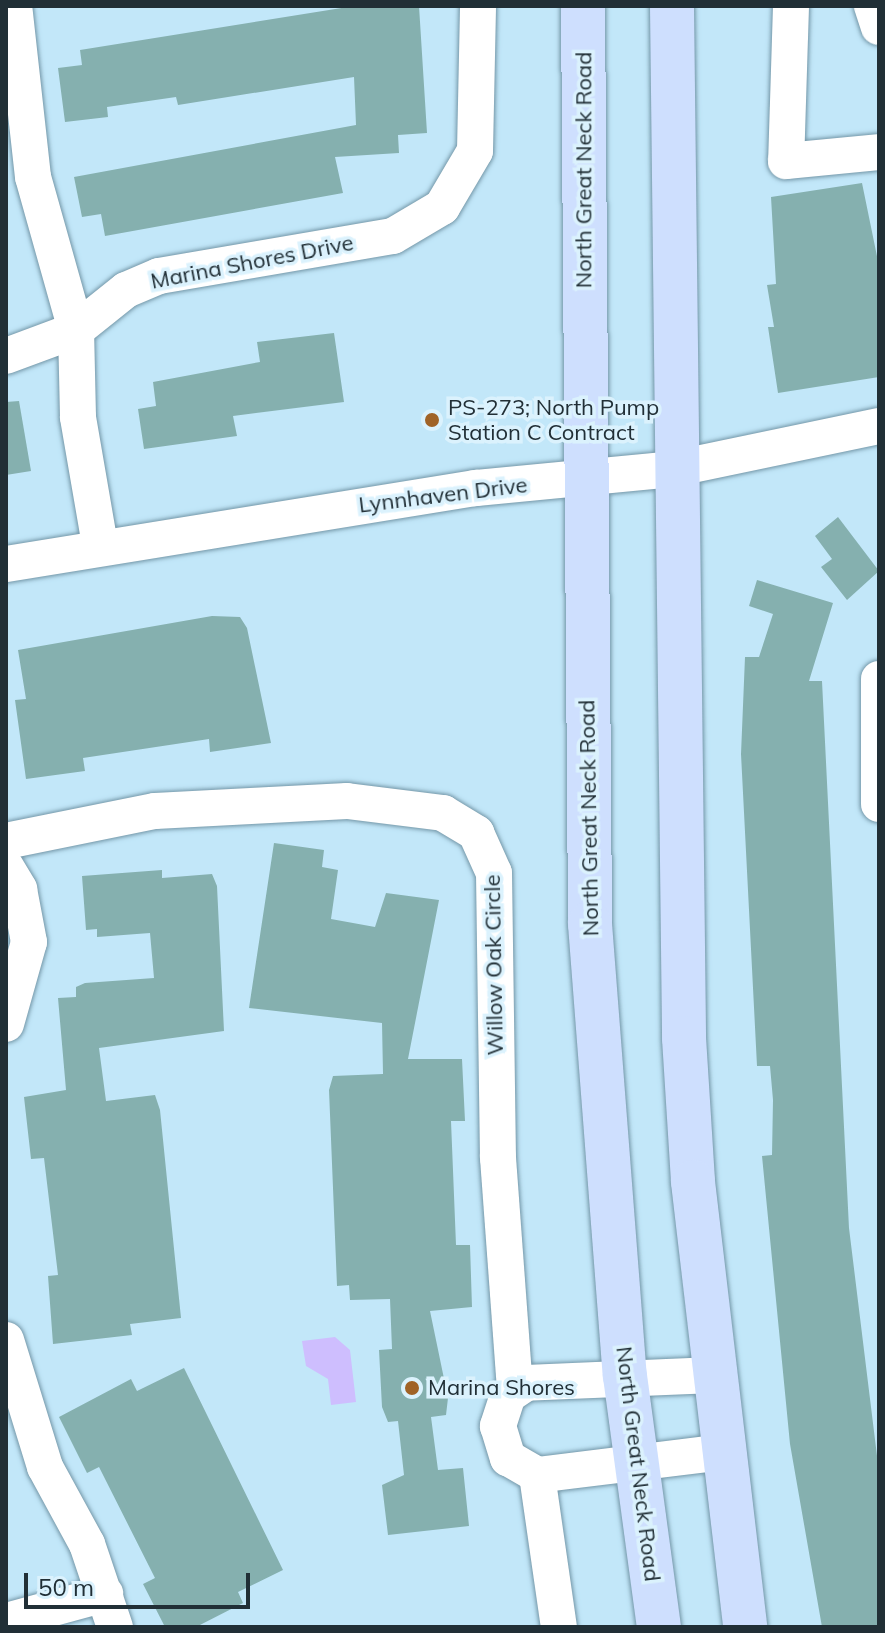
<!DOCTYPE html>
<html>
<head>
<meta charset="utf-8">
<style>
	body { margin:0 }
	#map { position:relative; width:885px; height:1633px; overflow:hidden; background:#c2e7f9; font-family:Mulish,sans-serif }
	div>[style] { position:absolute }
	.water>* { inset:0; background:#cebefe }
	.building>* { inset:0; background:#85b0af }
	.roads { filter:drop-shadow(0 0 2px #7497a8) drop-shadow(0 0 2px #7497a8) }
	.minor>* { height:36px; margin:-18px; padding:0 18px; transform-origin:18px; border-radius:18px; background:#fff }
	.major>* { height:44px; margin:-22px; padding:0 22px; transform-origin:22px; border-radius:22px; background:#cedffe }
	.dots>* { width:22px; height:22px; translate:-50% -50%; box-sizing:border-box; border:4px solid #dbf2fd; border-radius:50% }
	span { translate:-50% -50%; white-space:nowrap; text-align:center; line-height:1.15; -webkit-text-stroke:7px #dbf2fd; paint-order:stroke }
	.street-label { font-size:22px; color:#212f36 }
	.poi-label { font-size:22px; color:#212f36 }
	.left { translate:0 -50%; text-align:left }
	.frame { position:absolute; inset:0; border:8px solid #212f36; pointer-events:none }
	.scale { position:absolute; left:24px; top:1573px; width:226px; height:36px; box-sizing:border-box; border:4px solid #212f36; border-top:0; padding-left:10px; font-size:24px; line-height:28px; white-space:nowrap; color:#212f36; -webkit-text-stroke:6px #dbf2fd; paint-order:stroke }
</style>
</head>
<body>
<div id="map">
	<div class="water">
		<i style="clip-path:polygon(335px 1337px,350px 1350px,356px 1402px,331px 1405px,328px 1379px,306px 1366px,302px 1341px)"></i>
	</div>
	<div class="building">
		<i style="clip-path:polygon(354px 6px,419px 6px,427px 133px,398px 135px,399px 153px,335px 157px,343px 193px,105px 236px,101px 214px,82px 217px,74px 177px,356px 125px,354px 77px,178px 105px,176px 97px,107px 107px,108px 117px,65px 122px,58px 68px,82px 65px,80px 50px)"></i>
		<i style="clip-path:polygon(862px 183px,879px 266px,879px 377px,778px 393px,768px 327px,774px 327px,767px 285px,776px 284px,771px 197px)"></i>
		<i style="clip-path:polygon(334px 333px,344px 402px,233px 416px,237px 436px,144px 449px,138px 409px,156px 406px,153px 382px,260px 362px,257px 342px)"></i>
		<i style="clip-path:polygon(19px 401px,31px 471px,6px 475px,6px 402px)"></i>
		<i style="clip-path:polygon(838px 517px,879px 571px,847px 600px,821px 567px,832px 559px,815px 536px)"></i>
		<i style="clip-path:polygon(757px 580px,833px 603px,809px 681px,822px 681px,849px 1228px,879px 1472px,879px 1627px,822px 1627px,790px 1444px,762px 1156px,772px 1155px,773px 1100px,770px 1066px,757px 1066px,741px 754px,745px 657px,759px 657px,773px 614px,749px 606px)"></i>
		<i style="clip-path:polygon(212px 616px,240px 617px,247px 628px,271px 743px,210px 752px,209px 739px,83px 758px,85px 771px,26px 779px,15px 700px,26px 699px,18px 650px)"></i>
		<i style="clip-path:polygon(274px 843px,324px 850px,322px 867px,338px 870px,331px 919px,375px 927px,386px 893px,439px 900px,408px 1059px,462px 1059px,465px 1121px,451px 1121px,456px 1245px,470px 1245px,472px 1307px,430px 1311px,448px 1398px,446px 1415px,431px 1417px,438px 1470px,463px 1468px,469px 1526px,388px 1535px,382px 1485px,404px 1475px,398px 1421px,388px 1422px,382px 1407px,379px 1350px,392px 1349px,390px 1299px,350px 1300px,349px 1285px,337px 1286px,329px 1090px,333px 1076px,383px 1074px,382px 1023px,249px 1008px)"></i>
		<i style="clip-path:polygon(162px 870px,162px 878px,212px 874px,217px 886px,224px 1031px,99px 1048px,106px 1101px,155px 1095px,160px 1110px,181px 1318px,130px 1324px,132px 1335px,53px 1344px,48px 1276px,58px 1275px,44px 1158px,31px 1159px,24px 1097px,66px 1090px,58px 998px,76px 997px,76px 987px,85px 983px,154px 978px,150px 933px,97px 937px,97px 929px,86px 930px,82px 876px)"></i>
		<i style="clip-path:polygon(184px 1368px,283px 1570px,238px 1592px,243px 1603px,196px 1627px,165px 1627px,143px 1584px,155px 1578px,99px 1467px,87px 1473px,59px 1417px,131px 1379px,137px 1391px)"></i>
	</div>
	<div class="roads">
		<div class="minor">
			<i style="left:791px;top:6px;width:155px;rotate:91.8deg"></i>
			<i style="left:786px;top:161px;width:93px;rotate:-5.5deg"></i>
			<i style="left:872px;top:6px;width:22px;rotate:72deg"></i>
			<i style="left:6px;top:356px;width:75px;rotate:-20.4deg"></i>
			<i style="left:76px;top:330px;width:159px;rotate:-105.7deg"></i>
			<i style="left:33px;top:177px;width:172px;rotate:-96.3deg"></i>
			<i style="left:100px;top:545px;width:130px;rotate:-99.8deg"></i>
			<i style="left:78px;top:417px;width:87px;rotate:-91.3deg"></i>
			<i style="left:76px;top:330px;width:64px;rotate:-38.7deg"></i>
			<i style="left:126px;top:290px;width:36px;rotate:-23deg"></i>
			<i style="left:159px;top:276px;width:237px;rotate:-9.7deg"></i>
			<i style="left:393px;top:236px;width:57px;rotate:-30.6deg"></i>
			<i style="left:442px;top:207px;width:65px;rotate:-59.5deg"></i>
			<i style="left:475px;top:151px;width:145px;rotate:-88.8deg"></i>
			<i style="left:6px;top:564px;width:476px;rotate:-9.2deg"></i>
			<i style="left:476px;top:488px;width:198px;rotate:-5.5deg"></i>
			<i style="left:673px;top:469px;width:210px;rotate:-11.8deg"></i>
			<i style="left:879px;top:679px;width:125px;rotate:90deg"></i>
			<i style="left:6px;top:841px;width:152px;rotate:-11.4deg"></i>
			<i style="left:155px;top:811px;width:192px;rotate:-3deg"></i>
			<i style="left:347px;top:801px;width:97px;rotate:7.1deg"></i>
			<i style="left:443px;top:813px;width:39px;rotate:31deg"></i>
			<i style="left:476px;top:833px;width:44px;rotate:65.8deg"></i>
			<i style="left:494px;top:873px;width:285px;rotate:89.2deg"></i>
			<i style="left:498px;top:1158px;width:232px;rotate:85.8deg"></i>
			<i style="left:6px;top:867px;width:26px;rotate:59deg"></i>
			<i style="left:19px;top:889px;width:54px;rotate:79.3deg"></i>
			<i style="left:29px;top:942px;width:85px;rotate:105.7deg"></i>
			<i style="left:6px;top:1340px;width:133px;rotate:72.9deg"></i>
			<i style="left:45px;top:1467px;width:88px;rotate:61.4deg"></i>
			<i style="left:87px;top:1544px;width:88px;rotate:71.4deg"></i>
			<i style="left:714px;top:1375px;width:188px;rotate:177.6deg"></i>
			<i style="left:526px;top:1383px;width:22px;rotate:146deg"></i>
			<i style="left:508px;top:1395px;width:33px;rotate:108deg"></i>
			<i style="left:498px;top:1426px;width:34px;rotate:73deg"></i>
			<i style="left:508px;top:1458px;width:34px;rotate:30deg"></i>
			<i style="left:537px;top:1475px;width:187px;rotate:-7deg"></i>
			<i style="left:537px;top:1475px;width:154px;rotate:81.8deg"></i>
			<i style="left:6px;top:1621px;width:103px;rotate:-15.3deg"></i>
		</div>
		<div class="major">
			<i style="left:583px;top:6px;width:918px;rotate:89.56deg"></i>
			<i style="left:590px;top:924px;width:453px;rotate:85.6deg"></i>
			<i style="left:625px;top:1376px;width:253px;rotate:82.3deg"></i>
			<i style="left:672px;top:6px;width:1032px;rotate:89.33deg"></i>
			<i style="left:684px;top:1038px;width:144px;rotate:86.4deg"></i>
			<i style="left:693px;top:1182px;width:448px;rotate:83.3deg"></i>
		</div>
	</div>
	<div class="dots">
		<i style="left:432px;top:420px;background:#a06327"></i>
		<i style="left:412px;top:1388px;background:#a06327"></i>
	</div>
	<div class="street-label">
		<span style="left:584px;top:170px;rotate:-90deg">North Great Neck Road</span>
		<span style="left:252px;top:262px;rotate:-11deg">Marina Shores Drive</span>
		<span style="left:443px;top:495px;rotate:-7deg">Lynnhaven Drive</span>
		<span style="left:589px;top:818px;rotate:-91deg">North Great Neck Road</span>
		<span style="left:494px;top:965px;rotate:-91deg">Willow Oak Circle</span>
		<span style="left:638px;top:1464px;rotate:83deg">North Great Neck Road</span>
	</div>
	<div class="poi-label">
		<span class="left" style="left:448px;top:420px">PS-273; North Pump<br>Station C Contract</span>
		<span class="left" style="left:428px;top:1388px">Marina Shores</span>
	</div>
	<div class="frame"></div>
	<div class="scale">50 m</div>
</div>
</body>
</html>
